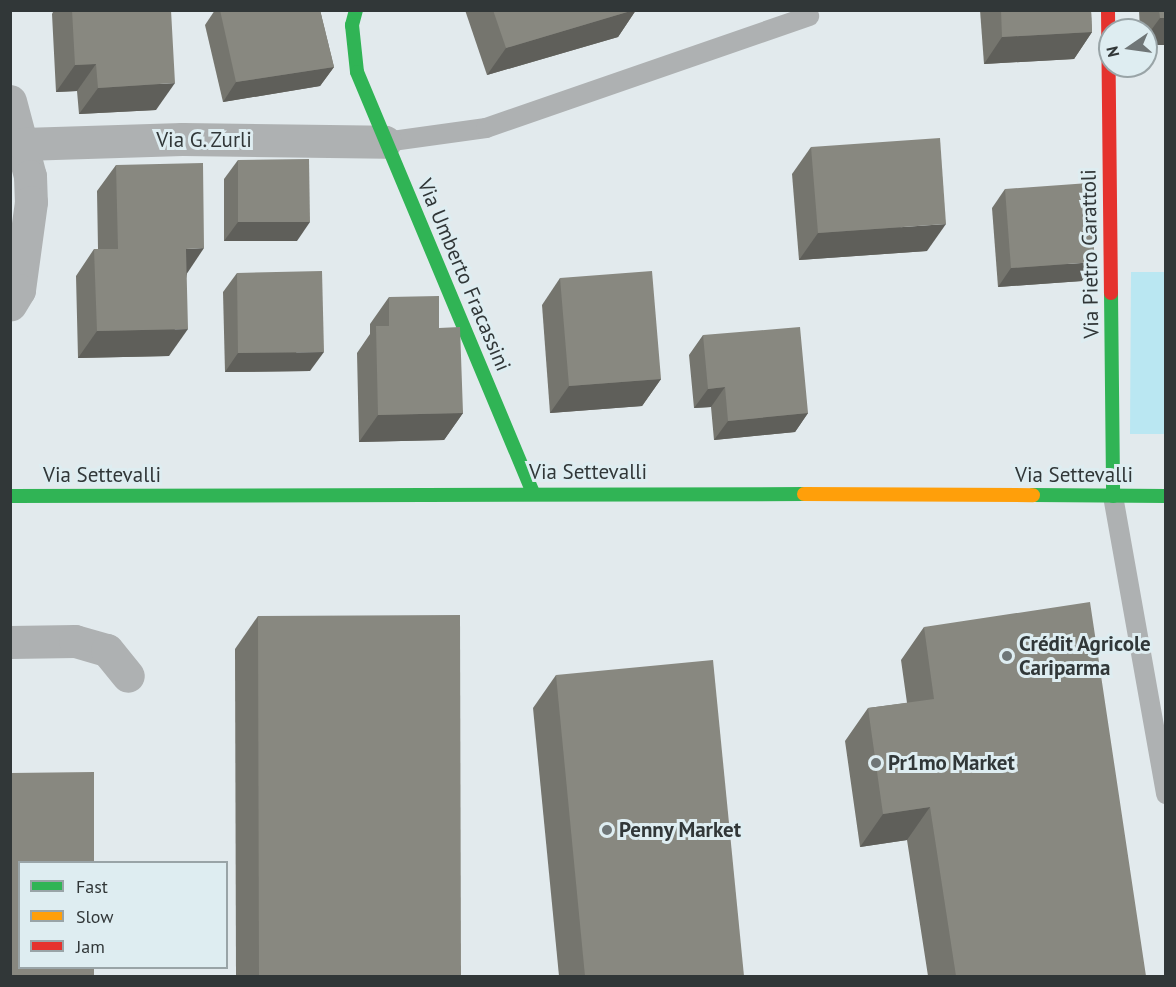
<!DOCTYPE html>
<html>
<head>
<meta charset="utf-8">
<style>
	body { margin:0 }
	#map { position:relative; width:1176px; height:987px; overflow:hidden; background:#e2eaed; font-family:"PT Sans",sans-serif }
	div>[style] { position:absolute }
	.green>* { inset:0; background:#bae7f2 }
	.lane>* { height:20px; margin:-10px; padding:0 10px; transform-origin:10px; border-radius:10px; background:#aeb1b2 }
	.street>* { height:33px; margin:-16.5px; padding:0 16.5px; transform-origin:16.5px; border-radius:16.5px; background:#aeb1b2 }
	.fast>* { height:14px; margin:-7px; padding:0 7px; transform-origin:7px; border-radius:7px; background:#30b455 }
	.slow>* { height:14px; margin:-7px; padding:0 7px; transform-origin:7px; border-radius:7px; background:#ff9f0a }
	.jam>* { height:14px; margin:-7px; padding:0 7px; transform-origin:7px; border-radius:7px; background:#e5322d }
	.wall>* { inset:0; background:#75756e }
	.shaded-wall>* { inset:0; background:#5f5f5a }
	.building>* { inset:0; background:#888880 }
	.dots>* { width:16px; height:16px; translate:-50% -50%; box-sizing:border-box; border:3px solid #deedf1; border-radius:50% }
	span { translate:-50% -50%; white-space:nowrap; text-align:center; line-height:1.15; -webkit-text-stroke:6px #deedf1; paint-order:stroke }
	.street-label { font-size:21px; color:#313738 }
	.poi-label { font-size:21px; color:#313738; font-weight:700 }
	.left { translate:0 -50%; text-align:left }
	.frame { position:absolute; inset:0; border:12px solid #313738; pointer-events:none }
	.legend { position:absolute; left:18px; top:861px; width:210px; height:108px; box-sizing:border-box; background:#deedf1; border:2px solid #99a4a7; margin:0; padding:8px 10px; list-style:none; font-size:18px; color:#313738 }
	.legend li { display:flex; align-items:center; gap:12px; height:30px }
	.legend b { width:30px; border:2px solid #99a4a7 }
	.north { position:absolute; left:1098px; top:18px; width:60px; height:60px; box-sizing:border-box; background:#deedf1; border:2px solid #99a4a7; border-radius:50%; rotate:257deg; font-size:16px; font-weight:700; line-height:24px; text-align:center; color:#313738 }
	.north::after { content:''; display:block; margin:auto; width:21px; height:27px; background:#6f7677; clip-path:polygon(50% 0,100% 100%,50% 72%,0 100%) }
</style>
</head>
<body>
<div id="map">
	<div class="green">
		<i style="clip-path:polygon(1131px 272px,1165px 272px,1165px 434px,1130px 434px)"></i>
	</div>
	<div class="lane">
		<i style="left:385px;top:142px;width:102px;rotate:-7.9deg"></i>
		<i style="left:486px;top:128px;width:342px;rotate:-19.1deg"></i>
		<i style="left:1113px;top:496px;width:303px;rotate:79.9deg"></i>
	</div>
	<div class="street">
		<i style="left:10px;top:101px;width:78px;rotate:75.1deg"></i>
		<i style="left:30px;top:176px;width:26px;rotate:88deg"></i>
		<i style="left:31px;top:202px;width:89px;rotate:97.8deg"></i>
		<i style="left:19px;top:290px;width:17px;rotate:121deg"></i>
		<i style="left:23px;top:144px;width:159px;rotate:-1.8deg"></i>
		<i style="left:182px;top:139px;width:203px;rotate:0.8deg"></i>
		<i style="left:10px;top:642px;width:65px;rotate:-0.9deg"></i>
		<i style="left:75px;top:641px;width:33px;rotate:16deg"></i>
		<i style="left:107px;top:650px;width:33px;rotate:51deg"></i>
	</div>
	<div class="fast">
		<i style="left:356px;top:10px;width:16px;rotate:105deg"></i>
		<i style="left:352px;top:25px;width:47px;rotate:83.9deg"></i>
		<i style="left:357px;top:72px;width:456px;rotate:67.3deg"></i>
		<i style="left:1111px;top:293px;width:203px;rotate:89.4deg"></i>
		<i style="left:1033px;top:495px;width:133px;rotate:0.4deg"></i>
		<i style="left:10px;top:496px;width:794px;rotate:-0.14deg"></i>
	</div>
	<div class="slow">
		<i style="left:804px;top:494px;width:229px;rotate:0.3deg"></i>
	</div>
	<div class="jam">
		<i style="left:1108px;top:10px;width:283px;rotate:89.4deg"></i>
	</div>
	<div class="wall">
		<i style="clip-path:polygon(54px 10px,171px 10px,156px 110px,79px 114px,77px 91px,56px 92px,52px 14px)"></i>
		<i style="clip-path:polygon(215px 10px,320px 10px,334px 67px,320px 86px,223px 102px,205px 25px)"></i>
		<i style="clip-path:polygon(465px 10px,636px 10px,618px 37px,487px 75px)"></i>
		<i style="clip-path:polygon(980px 10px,1091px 10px,1092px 32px,1074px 59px,984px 64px)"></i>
		<i style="clip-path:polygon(1139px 10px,1166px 10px,1146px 45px,1146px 30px,1140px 30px)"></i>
		<i style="clip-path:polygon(811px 147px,927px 251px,799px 260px,792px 174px)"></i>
		<i style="clip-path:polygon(238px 160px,297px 241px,224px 241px,224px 179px)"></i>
		<i style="clip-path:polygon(116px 165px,187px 274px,169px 356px,78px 358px,76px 276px,94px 249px,98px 249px,97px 191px)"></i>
		<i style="clip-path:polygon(1005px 189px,1082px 281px,998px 287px,992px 208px)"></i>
		<i style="clip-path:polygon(237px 273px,310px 371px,225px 372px,223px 292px)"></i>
		<i style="clip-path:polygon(560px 278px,661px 379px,642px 406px,550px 413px,542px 305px)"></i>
		<i style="clip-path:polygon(389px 297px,439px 328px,463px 413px,444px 440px,359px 442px,357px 353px,370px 334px,370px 324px)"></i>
		<i style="clip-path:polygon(703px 335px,808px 413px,795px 432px,714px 440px,711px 407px,694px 408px,689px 355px)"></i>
		<i style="clip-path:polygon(258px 616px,461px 976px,236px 976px,235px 649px)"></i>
		<i style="clip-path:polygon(924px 627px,1146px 976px,928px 976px,907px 840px,860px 847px,845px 741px,868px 708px,907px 703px,901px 660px)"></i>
		<i style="clip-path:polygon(556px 675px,744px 976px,559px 976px,533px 708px)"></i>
	</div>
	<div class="shaded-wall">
		<i style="clip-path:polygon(634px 10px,636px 10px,618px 37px,487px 75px,506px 48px)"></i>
		<i style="clip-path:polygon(1160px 18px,1166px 18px,1166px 45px,1146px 45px,1146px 37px)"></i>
		<i style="clip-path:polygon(1092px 32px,1074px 59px,984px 64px,1002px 37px)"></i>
		<i style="clip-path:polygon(96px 64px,77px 91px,56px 92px,75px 65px)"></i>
		<i style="clip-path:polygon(334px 67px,320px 86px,223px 102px,236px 82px)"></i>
		<i style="clip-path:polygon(175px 83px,156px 110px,79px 114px,98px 88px)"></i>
		<i style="clip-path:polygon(238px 222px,310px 222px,297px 241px,224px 241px)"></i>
		<i style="clip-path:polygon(946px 224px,927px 251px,799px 260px,818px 233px)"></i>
		<i style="clip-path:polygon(204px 248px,186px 275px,186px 249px)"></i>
		<i style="clip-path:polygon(1095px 262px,1082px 281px,998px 287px,1011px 268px)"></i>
		<i style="clip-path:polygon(188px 329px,169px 356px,78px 358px,97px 331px)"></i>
		<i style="clip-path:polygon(324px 352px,310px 371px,225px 372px,238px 353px)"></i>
		<i style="clip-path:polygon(661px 379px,642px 406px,550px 413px,569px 386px)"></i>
		<i style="clip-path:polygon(725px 387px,711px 407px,694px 408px,708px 389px)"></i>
		<i style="clip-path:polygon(463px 413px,444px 440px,359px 442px,378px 415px)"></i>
		<i style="clip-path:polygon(808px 413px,795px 432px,714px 440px,728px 421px)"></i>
		<i style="clip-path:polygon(930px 807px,907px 840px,860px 847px,883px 814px)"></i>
	</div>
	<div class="building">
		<i style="clip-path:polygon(72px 10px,171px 10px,175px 83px,98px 88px,96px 64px,75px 65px)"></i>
		<i style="clip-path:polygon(220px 10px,320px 10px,334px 67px,236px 82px)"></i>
		<i style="clip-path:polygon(493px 10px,634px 10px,506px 48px)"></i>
		<i style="clip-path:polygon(1001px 10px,1091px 10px,1092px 32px,1002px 37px)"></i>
		<i style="clip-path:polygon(1159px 10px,1166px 10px,1166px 18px,1160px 18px)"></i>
		<i style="clip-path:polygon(940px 138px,946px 224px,818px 233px,811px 147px)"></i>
		<i style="clip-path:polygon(309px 159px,310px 222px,238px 222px,238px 160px)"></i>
		<i style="clip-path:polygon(203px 163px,204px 248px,186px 249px,188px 329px,97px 331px,94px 249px,118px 249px,116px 165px)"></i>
		<i style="clip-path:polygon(1089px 183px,1095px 262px,1011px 268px,1005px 189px)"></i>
		<i style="clip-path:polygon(322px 271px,324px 352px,238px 353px,237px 273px)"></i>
		<i style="clip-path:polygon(652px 271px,661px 379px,569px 386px,560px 278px)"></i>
		<i style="clip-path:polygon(439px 296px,439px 328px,460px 327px,463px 413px,378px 415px,376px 326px,389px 326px,389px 297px)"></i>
		<i style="clip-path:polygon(800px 327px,808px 413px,728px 421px,725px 387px,708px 389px,703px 335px)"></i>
		<i style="clip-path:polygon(1090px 602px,1146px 976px,956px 976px,930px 807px,883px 814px,868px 708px,934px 699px,924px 627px)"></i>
		<i style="clip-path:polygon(460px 615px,461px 976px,259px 976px,258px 616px)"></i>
		<i style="clip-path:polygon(713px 660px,744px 976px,585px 976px,556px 675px)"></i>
		<i style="clip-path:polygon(94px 772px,94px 862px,20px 862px,20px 968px,94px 968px,94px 976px,10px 976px,10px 773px)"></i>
	</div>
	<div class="dots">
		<i style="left:1007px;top:656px;background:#6f7677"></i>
		<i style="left:876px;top:763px;background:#6f7677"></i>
		<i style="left:607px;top:830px;background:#6f7677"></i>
	</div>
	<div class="street-label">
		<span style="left:204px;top:140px">Via G. Zurli</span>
		<span style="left:1090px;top:254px;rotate:-91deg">Via Pietro Carattoli</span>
		<span style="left:464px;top:275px;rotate:67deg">Via Umberto Fracassini</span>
		<span style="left:588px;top:472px">Via Settevalli</span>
		<span style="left:102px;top:475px">Via Settevalli</span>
		<span style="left:1074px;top:475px">Via Settevalli</span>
	</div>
	<div class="poi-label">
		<span class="left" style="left:1019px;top:656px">Crédit Agricole<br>Cariparma</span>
		<span class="left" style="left:888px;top:763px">Pr1mo Market</span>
		<span class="left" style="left:619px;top:830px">Penny Market</span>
	</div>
	<div class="frame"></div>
	<ul class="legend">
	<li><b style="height:8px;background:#30b455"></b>Fast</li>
	<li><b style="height:8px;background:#ff9f0a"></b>Slow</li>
	<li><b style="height:8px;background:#e5322d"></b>Jam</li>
	</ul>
	<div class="north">N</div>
</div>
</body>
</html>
